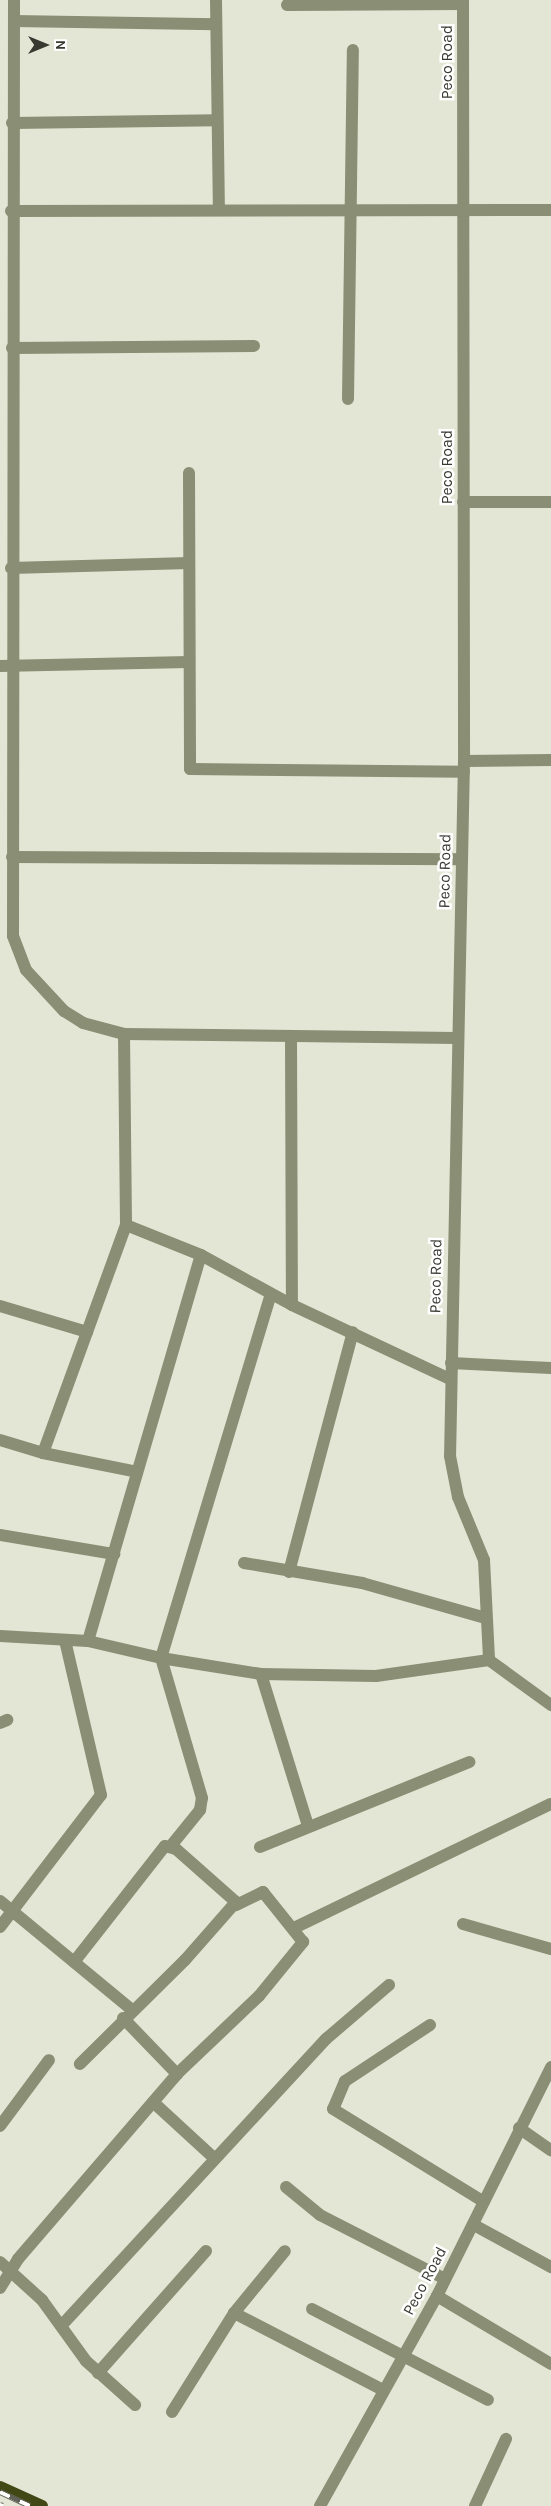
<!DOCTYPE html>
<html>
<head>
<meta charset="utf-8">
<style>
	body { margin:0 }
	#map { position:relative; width:551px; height:2506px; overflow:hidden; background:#e3e6d4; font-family:Karla,sans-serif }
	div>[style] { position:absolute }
	.minor>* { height:12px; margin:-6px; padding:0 6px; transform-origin:6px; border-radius:6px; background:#898e74 }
	.major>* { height:12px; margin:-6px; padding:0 6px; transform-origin:6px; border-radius:6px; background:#424815 }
	.rail>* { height:5.5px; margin-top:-2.75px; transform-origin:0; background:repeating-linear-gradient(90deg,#fff 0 11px,#606258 0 22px); box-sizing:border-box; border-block:1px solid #606258 }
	span { translate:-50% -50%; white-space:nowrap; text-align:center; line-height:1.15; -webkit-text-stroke:5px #fff; paint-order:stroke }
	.street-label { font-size:16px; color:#383a32 }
	.north { position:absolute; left:20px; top:20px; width:50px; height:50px; -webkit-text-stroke:4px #fff; paint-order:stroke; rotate:90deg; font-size:14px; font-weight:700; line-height:20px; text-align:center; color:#383a32 }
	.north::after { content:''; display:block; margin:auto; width:18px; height:22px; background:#383a32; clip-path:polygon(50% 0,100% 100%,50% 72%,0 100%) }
</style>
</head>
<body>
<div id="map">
	<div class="minor">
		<i style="left:14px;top:0;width:936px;rotate:90.06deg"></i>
		<i style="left:13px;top:936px;width:36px;rotate:69deg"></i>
		<i style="left:26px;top:970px;width:56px;rotate:47.2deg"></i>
		<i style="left:64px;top:1011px;width:22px;rotate:32deg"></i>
		<i style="left:83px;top:1023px;width:42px;rotate:15deg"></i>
		<i style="left:124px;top:1034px;width:333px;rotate:0.7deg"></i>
		<i style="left:216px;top:0;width:208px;rotate:89.2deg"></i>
		<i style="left:463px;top:0;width:761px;rotate:89.92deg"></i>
		<i style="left:464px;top:761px;width:695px;rotate:91.15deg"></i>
		<i style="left:450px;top:1456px;width:42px;rotate:79deg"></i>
		<i style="left:458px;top:1497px;width:68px;rotate:67.6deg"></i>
		<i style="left:484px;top:1560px;width:100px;rotate:87.1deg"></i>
		<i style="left:489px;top:1660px;width:77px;rotate:36deg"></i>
		<i style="left:287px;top:5px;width:176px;rotate:-0.3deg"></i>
		<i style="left:14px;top:21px;width:202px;rotate:0.9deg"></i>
		<i style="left:12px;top:123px;width:205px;rotate:-0.8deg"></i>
		<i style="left:11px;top:211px;width:540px;rotate:-0.11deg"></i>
		<i style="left:12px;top:348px;width:242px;rotate:-0.5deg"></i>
		<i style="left:348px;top:399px;width:349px;rotate:-89.2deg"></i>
		<i style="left:189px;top:473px;width:296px;rotate:89.8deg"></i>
		<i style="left:190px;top:769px;width:274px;rotate:0.6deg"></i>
		<i style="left:463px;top:502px;width:88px"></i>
		<i style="left:11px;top:568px;width:178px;rotate:-1.6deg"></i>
		<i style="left:0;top:666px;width:189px;rotate:-1.2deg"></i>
		<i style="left:464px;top:761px;width:87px;rotate:-0.7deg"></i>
		<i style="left:12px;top:857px;width:449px;rotate:0.3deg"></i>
		<i style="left:291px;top:1036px;width:269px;rotate:89.8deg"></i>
		<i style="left:126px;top:1225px;width:81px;rotate:21.8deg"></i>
		<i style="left:201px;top:1255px;width:104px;rotate:28.8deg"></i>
		<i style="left:292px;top:1305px;width:174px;rotate:25.1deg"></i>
		<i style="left:0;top:1306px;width:91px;rotate:16.6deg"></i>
		<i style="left:451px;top:1363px;width:100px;rotate:2.9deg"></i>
		<i style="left:0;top:1440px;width:45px;rotate:16.8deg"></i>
		<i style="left:43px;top:1453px;width:96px;rotate:11.4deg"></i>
		<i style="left:43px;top:1453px;width:243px;rotate:-70deg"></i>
		<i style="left:126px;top:1225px;width:191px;rotate:-90.6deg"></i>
		<i style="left:0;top:1535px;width:116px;rotate:9.5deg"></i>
		<i style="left:244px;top:1563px;width:120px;rotate:9.6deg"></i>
		<i style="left:362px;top:1583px;width:129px;rotate:15.8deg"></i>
		<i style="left:289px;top:1572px;width:248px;rotate:-75.1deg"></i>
		<i style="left:0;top:1636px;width:88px;rotate:3.3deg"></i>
		<i style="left:88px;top:1641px;width:75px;rotate:13.1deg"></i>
		<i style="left:161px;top:1658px;width:101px;rotate:9.1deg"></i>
		<i style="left:261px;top:1674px;width:115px;rotate:1deg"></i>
		<i style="left:376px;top:1676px;width:114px;rotate:-8.1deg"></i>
		<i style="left:88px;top:1641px;width:402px;rotate:-73.7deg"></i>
		<i style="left:261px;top:1674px;width:159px;rotate:72.8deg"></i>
		<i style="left:0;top:1723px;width:8px;rotate:-23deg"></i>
		<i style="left:170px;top:1847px;width:48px;rotate:-51deg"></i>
		<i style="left:200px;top:1810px;width:12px;rotate:-81deg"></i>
		<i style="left:202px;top:1798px;width:146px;rotate:-106.3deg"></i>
		<i style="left:161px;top:1658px;width:380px;rotate:-73.2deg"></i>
		<i style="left:260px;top:1847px;width:226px;rotate:-22.1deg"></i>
		<i style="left:0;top:1901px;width:171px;rotate:39.5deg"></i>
		<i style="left:463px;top:1924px;width:91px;rotate:15.9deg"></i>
		<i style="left:0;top:1927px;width:166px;rotate:-52.6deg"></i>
		<i style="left:101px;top:1795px;width:159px;rotate:-103.1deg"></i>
		<i style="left:294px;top:1928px;width:285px;rotate:-25.8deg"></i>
		<i style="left:74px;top:1962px;width:147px;rotate:-51.9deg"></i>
		<i style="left:165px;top:1846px;width:11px;rotate:15deg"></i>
		<i style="left:176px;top:1849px;width:80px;rotate:41.5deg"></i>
		<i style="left:236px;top:1902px;width:77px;rotate:131.3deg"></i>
		<i style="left:185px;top:1960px;width:148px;rotate:135.3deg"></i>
		<i style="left:123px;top:2018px;width:78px;rotate:46deg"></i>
		<i style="left:430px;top:2025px;width:102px;rotate:146.6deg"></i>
		<i style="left:345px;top:2081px;width:30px;rotate:113deg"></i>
		<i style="left:333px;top:2109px;width:177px;rotate:31.6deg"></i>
		<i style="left:153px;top:2102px;width:83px;rotate:42.6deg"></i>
		<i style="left:0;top:2126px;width:82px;rotate:-53.4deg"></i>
		<i style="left:519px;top:2128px;width:39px;rotate:35deg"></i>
		<i style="left:286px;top:2187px;width:44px;rotate:39.5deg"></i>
		<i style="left:320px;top:2215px;width:140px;rotate:27.1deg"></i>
		<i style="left:474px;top:2225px;width:88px;rotate:28.6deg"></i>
		<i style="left:0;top:2262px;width:57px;rotate:42.1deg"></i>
		<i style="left:42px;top:2300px;width:75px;rotate:54.2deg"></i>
		<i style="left:86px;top:2361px;width:66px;rotate:41.9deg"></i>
		<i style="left:0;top:2288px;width:34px;rotate:-58deg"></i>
		<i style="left:18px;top:2259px;width:244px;rotate:-49.3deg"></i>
		<i style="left:177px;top:2074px;width:113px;rotate:-43.6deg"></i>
		<i style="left:259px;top:1996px;width:70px;rotate:-50.8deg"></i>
		<i style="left:303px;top:1942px;width:64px;rotate:-128.7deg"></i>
		<i style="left:263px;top:1892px;width:30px;rotate:154deg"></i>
		<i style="left:437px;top:2296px;width:133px;rotate:30.8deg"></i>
		<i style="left:312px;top:2309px;width:198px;rotate:27.3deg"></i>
		<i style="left:234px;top:2313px;width:168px;rotate:27.3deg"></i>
		<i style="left:62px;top:2325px;width:389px;rotate:-47.3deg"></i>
		<i style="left:326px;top:2039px;width:83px;rotate:-40.6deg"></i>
		<i style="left:98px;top:2373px;width:163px;rotate:-48.5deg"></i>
		<i style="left:172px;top:2412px;width:117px;rotate:-57.9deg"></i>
		<i style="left:234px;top:2313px;width:80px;rotate:-50.6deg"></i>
		<i style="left:320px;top:2506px;width:240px;rotate:-60.9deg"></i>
		<i style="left:437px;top:2296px;width:256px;rotate:-63.5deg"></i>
		<i style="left:475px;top:2506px;width:74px;rotate:-65.2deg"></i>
	</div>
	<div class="major">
		<i style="left:0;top:2487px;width:46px;rotate:24.3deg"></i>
	</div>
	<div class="rail">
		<i style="left:0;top:2492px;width:33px;rotate:25deg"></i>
		<i style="left:0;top:2505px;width:3px;rotate:18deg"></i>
	</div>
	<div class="street-label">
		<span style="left:447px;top:62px;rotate:-90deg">Peco Road</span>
		<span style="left:447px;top:467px;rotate:-90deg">Peco Road</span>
		<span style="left:445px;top:871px;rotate:-89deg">Peco Road</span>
		<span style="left:436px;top:1276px;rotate:-89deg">Peco Road</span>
		<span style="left:425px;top:2281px;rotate:-62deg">Peco Road</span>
	</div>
	<div class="north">N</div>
</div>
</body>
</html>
